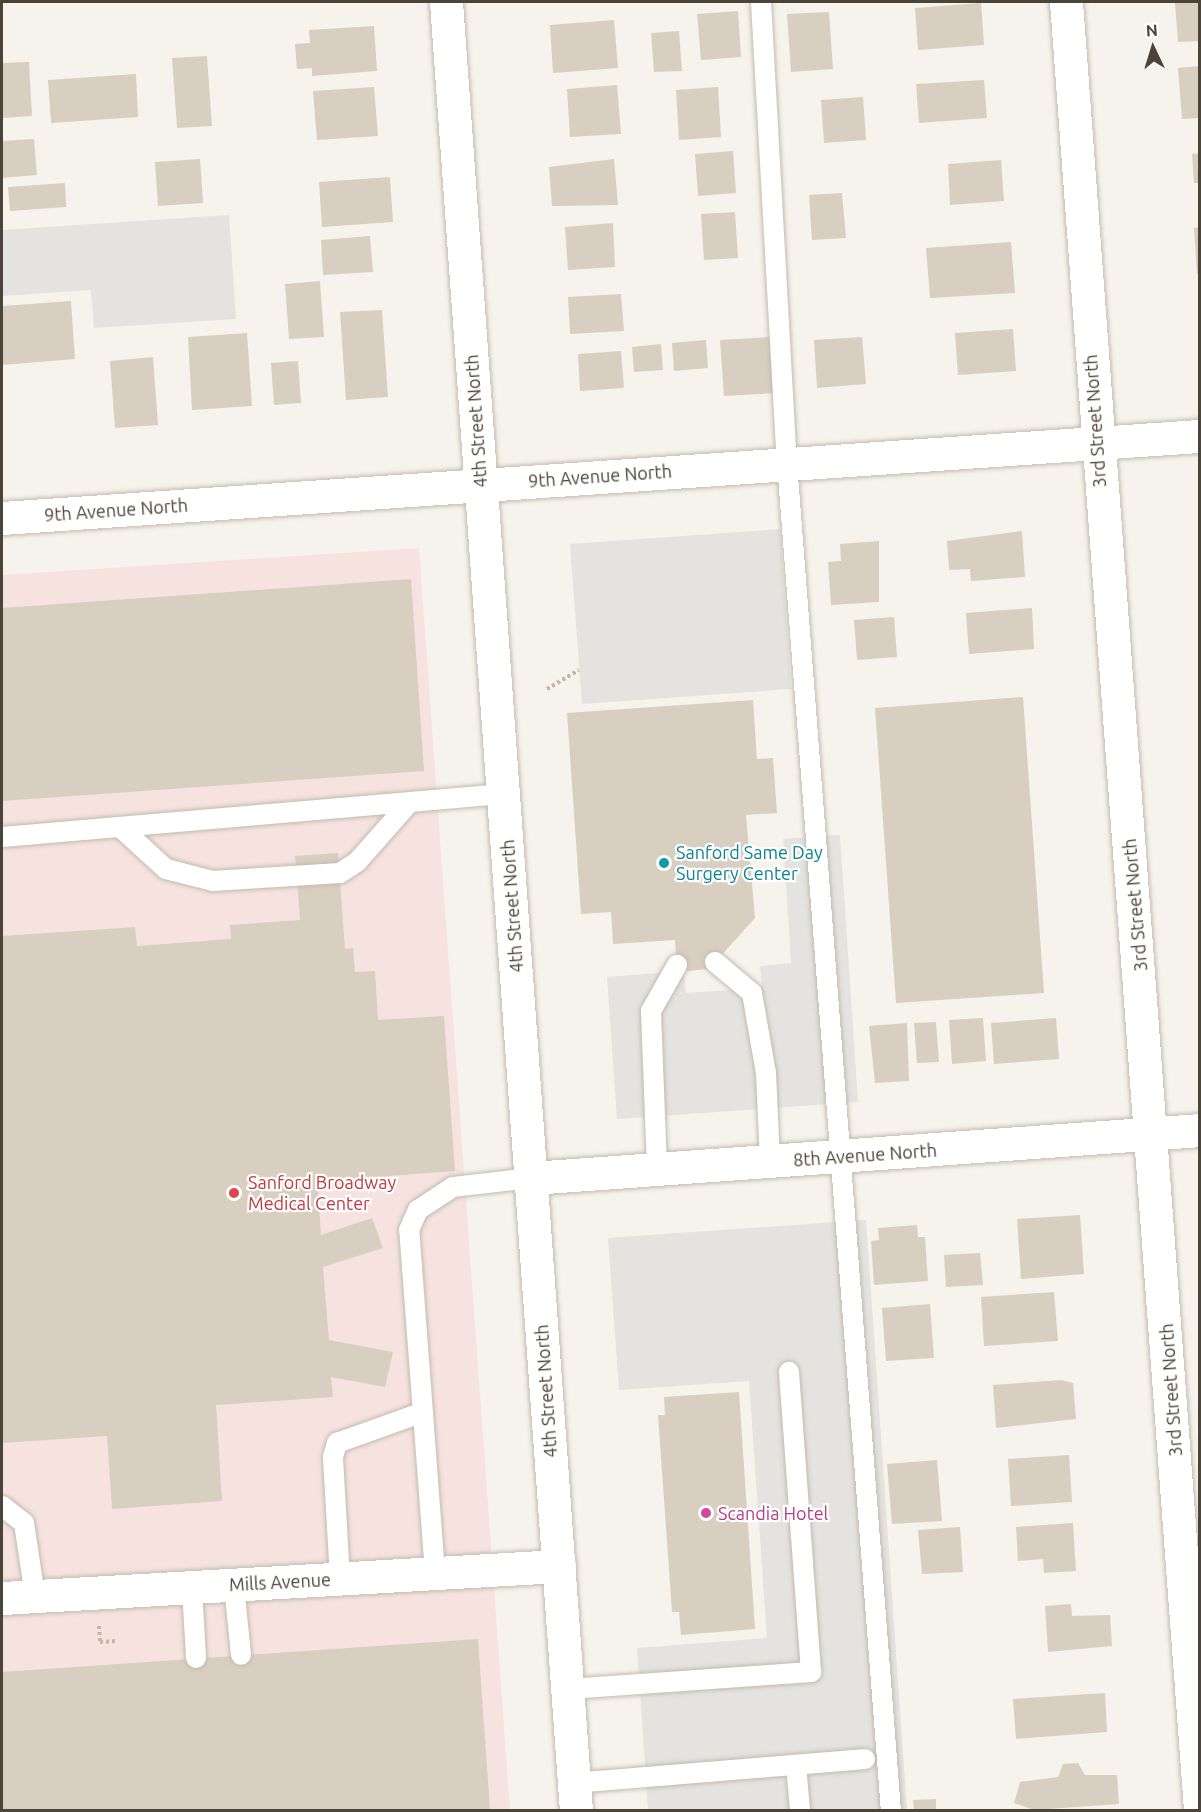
<!DOCTYPE html>
<html>
<head>
<meta charset="utf-8">
<style>
	body { margin:0 }
	#map { position:relative; width:1201px; height:1812px; overflow:hidden; background:#f6f3ec; font-family:Ubuntu,sans-serif }
	div>[style] { position:absolute }
	.medical>* { inset:0; background:#f6e3e0 }
	.parking>* { inset:0; background:#e5e3e0 }
	.building>* { inset:0; background:#d8cfc1 }
	.path>* { height:4px; margin-top:-2px; transform-origin:0; background:repeating-linear-gradient(90deg,#c4b79f 0 3px,transparent 0 6px) }
	.roads { filter:drop-shadow(0 0 2px #c2bbae) drop-shadow(0 0 2px #c2bbae) }
	.lane>* { height:20px; margin:-10px; padding:0 10px; transform-origin:10px; border-radius:10px; background:#fff }
	.street>* { height:33px; margin:-16.5px; padding:0 16.5px; transform-origin:16.5px; border-radius:16.5px; background:#fff }
	.dots>* { width:16px; height:16px; translate:-50% -50%; box-sizing:border-box; border:3px solid #fff; border-radius:50% }
	span { translate:-50% -50%; white-space:nowrap; text-align:center; line-height:1.15; -webkit-text-stroke:4.5px #fff; paint-order:stroke }
	.street-label { font-size:18px; color:#4b4439 }
	.culture-label { font-size:18px; color:#0d838f }
	.left { translate:0 -50%; text-align:left }
	.health-label { font-size:18px; color:#be3a42 }
	.hotel-label { font-size:18px; color:#b23c85 }
	.frame { position:absolute; inset:0; border:3px solid #4b4439; pointer-events:none }
	.north { position:absolute; left:1123px; top:18px; width:60px; height:60px; -webkit-text-stroke:4px #fff; paint-order:stroke; rotate:356deg; font-size:16px; font-weight:700; line-height:24px; text-align:center; color:#4b4439 }
	.north::after { content:''; display:block; margin:auto; width:21px; height:27px; background:#4b4439; clip-path:polygon(50% 0,100% 100%,50% 72%,0 100%) }
</style>
</head>
<body>
<div id="map">
	<div class="medical">
		<i style="clip-path:polygon(419px 548px,510px 1810px,2px 1810px,2px 575px)"></i>
	</div>
	<div class="parking">
		<i style="clip-path:polygon(229px 215px,236px 319px,94px 328px,91px 290px,2px 296px,2px 230px)"></i>
		<i style="clip-path:polygon(780px 529px,791px 689px,582px 704px,570px 544px)"></i>
		<i style="clip-path:polygon(840px 835px,858px 1102px,617px 1119px,607px 977px,684px 971px,686px 993px,762px 988px,760px 966px,791px 963px,783px 839px)"></i>
		<i style="clip-path:polygon(866px 1220px,907px 1810px,648px 1810px,637px 1648px,767px 1638px,749px 1381px,619px 1390px,608px 1238px)"></i>
	</div>
	<div class="building">
		<i style="clip-path:polygon(1200px 2px,1200px 41px,1178px 42px,1175px 3px)"></i>
		<i style="clip-path:polygon(981px 3px,984px 45px,918px 50px,915px 8px)"></i>
		<i style="clip-path:polygon(738px 11px,741px 57px,701px 60px,697px 14px)"></i>
		<i style="clip-path:polygon(829px 12px,833px 69px,791px 72px,787px 14px)"></i>
		<i style="clip-path:polygon(614px 20px,618px 68px,553px 73px,550px 25px)"></i>
		<i style="clip-path:polygon(374px 26px,377px 71px,312px 76px,312px 68px,297px 69px,295px 44px,310px 43px,309px 30px)"></i>
		<i style="clip-path:polygon(679px 31px,682px 71px,654px 72px,651px 33px)"></i>
		<i style="clip-path:polygon(207px 56px,212px 126px,177px 128px,172px 58px)"></i>
		<i style="clip-path:polygon(29px 62px,32px 116px,2px 118px,2px 63px)"></i>
		<i style="clip-path:polygon(1200px 66px,1200px 118px,1182px 119px,1178px 68px)"></i>
		<i style="clip-path:polygon(136px 74px,138px 117px,51px 123px,48px 80px)"></i>
		<i style="clip-path:polygon(984px 80px,987px 118px,919px 123px,916px 84px)"></i>
		<i style="clip-path:polygon(617px 85px,621px 134px,570px 137px,567px 89px)"></i>
		<i style="clip-path:polygon(374px 87px,378px 136px,317px 140px,313px 91px)"></i>
		<i style="clip-path:polygon(718px 87px,721px 137px,679px 140px,676px 90px)"></i>
		<i style="clip-path:polygon(863px 97px,866px 140px,824px 143px,821px 100px)"></i>
		<i style="clip-path:polygon(34px 139px,37px 175px,2px 178px,2px 141px)"></i>
		<i style="clip-path:polygon(733px 151px,736px 193px,698px 196px,695px 154px)"></i>
		<i style="clip-path:polygon(1200px 153px,1200px 183px,1194px 183px,1192px 154px)"></i>
		<i style="clip-path:polygon(200px 159px,203px 203px,158px 206px,155px 162px)"></i>
		<i style="clip-path:polygon(614px 159px,618px 205px,552px 206px,549px 167px)"></i>
		<i style="clip-path:polygon(1001px 160px,1004px 201px,950px 205px,948px 164px)"></i>
		<i style="clip-path:polygon(390px 177px,393px 222px,322px 227px,319px 182px)"></i>
		<i style="clip-path:polygon(65px 183px,66px 207px,10px 211px,8px 187px)"></i>
		<i style="clip-path:polygon(842px 193px,846px 238px,812px 240px,809px 195px)"></i>
		<i style="clip-path:polygon(735px 212px,738px 258px,704px 260px,701px 214px)"></i>
		<i style="clip-path:polygon(613px 223px,615px 267px,568px 270px,565px 227px)"></i>
		<i style="clip-path:polygon(1200px 227px,1200px 274px,1197px 274px,1194px 228px)"></i>
		<i style="clip-path:polygon(370px 236px,373px 272px,323px 275px,321px 240px)"></i>
		<i style="clip-path:polygon(1011px 242px,1015px 293px,930px 298px,926px 248px)"></i>
		<i style="clip-path:polygon(320px 281px,324px 337px,289px 339px,285px 284px)"></i>
		<i style="clip-path:polygon(621px 294px,624px 331px,570px 334px,568px 297px)"></i>
		<i style="clip-path:polygon(71px 301px,75px 359px,2px 365px,2px 306px)"></i>
		<i style="clip-path:polygon(382px 310px,388px 397px,346px 400px,340px 312px)"></i>
		<i style="clip-path:polygon(1013px 329px,1016px 371px,958px 375px,955px 333px)"></i>
		<i style="clip-path:polygon(247px 333px,252px 406px,192px 410px,188px 337px)"></i>
		<i style="clip-path:polygon(771px 337px,775px 393px,724px 396px,720px 340px)"></i>
		<i style="clip-path:polygon(862px 337px,866px 384px,817px 388px,814px 340px)"></i>
		<i style="clip-path:polygon(706px 340px,708px 368px,674px 371px,672px 343px)"></i>
		<i style="clip-path:polygon(661px 344px,663px 370px,634px 372px,632px 347px)"></i>
		<i style="clip-path:polygon(621px 351px,624px 388px,580px 391px,578px 354px)"></i>
		<i style="clip-path:polygon(153px 357px,158px 425px,115px 428px,110px 361px)"></i>
		<i style="clip-path:polygon(298px 361px,301px 403px,274px 405px,271px 363px)"></i>
		<i style="clip-path:polygon(1022px 531px,1025px 577px,971px 581px,970px 569px,949px 570px,947px 541px)"></i>
		<i style="clip-path:polygon(879px 541px,879px 602px,831px 605px,828px 562px,841px 561px,840px 544px)"></i>
		<i style="clip-path:polygon(411px 579px,424px 771px,2px 801px,2px 608px)"></i>
		<i style="clip-path:polygon(1032px 608px,1034px 649px,969px 654px,966px 613px)"></i>
		<i style="clip-path:polygon(894px 617px,897px 657px,857px 660px,854px 620px)"></i>
		<i style="clip-path:polygon(1023px 697px,1044px 993px,896px 1003px,875px 708px)"></i>
		<i style="clip-path:polygon(753px 700px,757px 759px,773px 758px,777px 813px,746px 815px,755px 918px,709px 969px,677px 972px,675px 940px,613px 944px,611px 912px,581px 914px,567px 713px)"></i>
		<i style="clip-path:polygon(338px 853px,345px 949px,353px 948px,355px 972px,375px 971px,378px 1020px,444px 1016px,455px 1171px,389px 1176px,390px 1184px,318px 1189px,321px 1235px,372px 1218px,383px 1248px,323px 1267px,329px 1340px,393px 1352px,385px 1387px,331px 1377px,333px 1397px,216px 1405px,222px 1501px,112px 1509px,107px 1436px,2px 1443px,2px 936px,135px 927px,137px 946px,231px 939px,230px 925px,300px 920px,295px 856px)"></i>
		<i style="clip-path:polygon(983px 1018px,986px 1061px,952px 1064px,949px 1020px)"></i>
		<i style="clip-path:polygon(1056px 1018px,1059px 1059px,994px 1064px,991px 1023px)"></i>
		<i style="clip-path:polygon(936px 1022px,939px 1062px,917px 1063px,914px 1023px)"></i>
		<i style="clip-path:polygon(907px 1023px,909px 1081px,875px 1083px,869px 1026px)"></i>
		<i style="clip-path:polygon(1080px 1215px,1084px 1274px,1021px 1279px,1017px 1219px)"></i>
		<i style="clip-path:polygon(917px 1225px,918px 1237px,925px 1237px,928px 1281px,874px 1285px,871px 1241px,879px 1240px,878px 1228px)"></i>
		<i style="clip-path:polygon(980px 1253px,983px 1285px,946px 1287px,944px 1255px)"></i>
		<i style="clip-path:polygon(1054px 1292px,1058px 1341px,984px 1346px,981px 1297px)"></i>
		<i style="clip-path:polygon(930px 1304px,934px 1358px,886px 1361px,882px 1308px)"></i>
		<i style="clip-path:polygon(1061px 1380px,1073px 1383px,1076px 1419px,996px 1428px,993px 1385px)"></i>
		<i style="clip-path:polygon(739px 1392px,755px 1629px,681px 1635px,679px 1612px,672px 1612px,658px 1415px,665px 1415px,664px 1397px)"></i>
		<i style="clip-path:polygon(1069px 1455px,1072px 1502px,1011px 1506px,1008px 1459px)"></i>
		<i style="clip-path:polygon(937px 1460px,942px 1521px,892px 1524px,887px 1464px)"></i>
		<i style="clip-path:polygon(1073px 1523px,1076px 1571px,1044px 1573px,1043px 1559px,1018px 1561px,1016px 1527px)"></i>
		<i style="clip-path:polygon(960px 1527px,963px 1572px,922px 1574px,918px 1530px)"></i>
		<i style="clip-path:polygon(1071px 1604px,1072px 1616px,1110px 1615px,1112px 1646px,1048px 1652px,1045px 1606px)"></i>
		<i style="clip-path:polygon(478px 1639px,490px 1810px,2px 1810px,2px 1672px)"></i>
		<i style="clip-path:polygon(1105px 1693px,1107px 1732px,1016px 1739px,1013px 1699px)"></i>
		<i style="clip-path:polygon(1078px 1763px,1085px 1775px,1117px 1775px,1119px 1804px,1034px 1810px,1014px 1803px,1020px 1782px,1058px 1777px,1063px 1764px)"></i>
		<i style="clip-path:polygon(936px 1799px,936px 1810px,914px 1810px,913px 1800px)"></i>
	</div>
	<div class="path">
		<i style="left:547px;top:689px;width:37px;rotate:-31deg"></i>
		<i style="left:99px;top:1626px;width:16px;rotate:86deg"></i>
		<i style="left:100px;top:1642px;width:18px;rotate:-3deg"></i>
	</div>
	<div class="roads">
		<div class="lane">
			<i style="left:761px;top:2px;width:462px;rotate:86.8deg"></i>
			<i style="left:787px;top:463px;width:1351px;rotate:85.59deg"></i>
			<i style="left:120px;top:827px;width:62px;rotate:42.4deg"></i>
			<i style="left:166px;top:869px;width:49px;rotate:14.3deg"></i>
			<i style="left:213px;top:881px;width:127px;rotate:-3.6deg"></i>
			<i style="left:340px;top:873px;width:20px;rotate:-33deg"></i>
			<i style="left:357px;top:862px;width:79px;rotate:-48.6deg"></i>
			<i style="left:2px;top:837px;width:504px;rotate:-4.9deg"></i>
			<i style="left:715px;top:962px;width:48px;rotate:40deg"></i>
			<i style="left:752px;top:993px;width:81px;rotate:80.1deg"></i>
			<i style="left:766px;top:1073px;width:89px;rotate:87.4deg"></i>
			<i style="left:657px;top:1168px;width:157px;rotate:-92.2deg"></i>
			<i style="left:651px;top:1011px;width:53px;rotate:-60.5deg"></i>
			<i style="left:2px;top:1506px;width:28px;rotate:38deg"></i>
			<i style="left:24px;top:1523px;width:74px;rotate:81.4deg"></i>
			<i style="left:435px;top:1573px;width:344px;rotate:-94.3deg"></i>
			<i style="left:409px;top:1230px;width:22px;rotate:-66deg"></i>
			<i style="left:418px;top:1210px;width:42px;rotate:-33.3deg"></i>
			<i style="left:453px;top:1187px;width:79px;rotate:-6.6deg"></i>
			<i style="left:340px;top:1579px;width:122px;rotate:-93.3deg"></i>
			<i style="left:333px;top:1457px;width:15px;rotate:-74deg"></i>
			<i style="left:337px;top:1443px;width:91px;rotate:-19.8deg"></i>
			<i style="left:234px;top:1585px;width:70px;rotate:84.3deg"></i>
			<i style="left:192px;top:1588px;width:70px;rotate:86.7deg"></i>
			<i style="left:568px;top:1689px;width:244px;rotate:-4deg"></i>
			<i style="left:811px;top:1672px;width:301px;rotate:-94.2deg"></i>
			<i style="left:796px;top:1765px;width:45px;rotate:84.9deg"></i>
			<i style="left:574px;top:1783px;width:292px;rotate:-4.7deg"></i>
		</div>
		<div class="street">
			<i style="left:446px;top:2px;width:1813px;rotate:85.89deg"></i>
			<i style="left:1066px;top:2px;width:1812px;rotate:85.76deg"></i>
			<i style="left:2px;top:518px;width:1201px;rotate:-3.92deg"></i>
			<i style="left:531px;top:1178px;width:671px;rotate:-4.1deg"></i>
			<i style="left:2px;top:1598px;width:558px;rotate:-3.29deg"></i>
		</div>
	</div>
	<div class="dots">
		<i style="left:664px;top:863px;background:#0f9aa8"></i>
		<i style="left:234px;top:1193px;background:#e0444e"></i>
		<i style="left:706px;top:1513px;background:#d1479c"></i>
	</div>
	<div class="street-label">
		<span style="left:476px;top:421px;rotate:-94deg">4th Street North</span>
		<span style="left:1095px;top:421px;rotate:-94deg">3rd Street North</span>
		<span style="left:600px;top:476px;rotate:-4deg">9th Avenue North</span>
		<span style="left:116px;top:510px;rotate:-4deg">9th Avenue North</span>
		<span style="left:1135px;top:905px;rotate:-95deg">3rd Street North</span>
		<span style="left:512px;top:906px;rotate:-94deg">4th Street North</span>
		<span style="left:865px;top:1155px;rotate:-4deg">8th Avenue North</span>
		<span style="left:1171px;top:1390px;rotate:-94deg">3rd Street North</span>
		<span style="left:546px;top:1391px;rotate:-94deg">4th Street North</span>
		<span style="left:280px;top:1582px;rotate:-3deg">Mills Avenue</span>
	</div>
	<div class="culture-label">
		<span class="left" style="left:676px;top:863px">Sanford Same Day<br>Surgery Center</span>
	</div>
	<div class="health-label">
		<span class="left" style="left:248px;top:1193px">Sanford Broadway<br>Medical Center</span>
	</div>
	<div class="hotel-label">
		<span class="left" style="left:718px;top:1513px">Scandia Hotel</span>
	</div>
	<div class="frame"></div>
	<div class="north">N</div>
</div>
</body>
</html>
